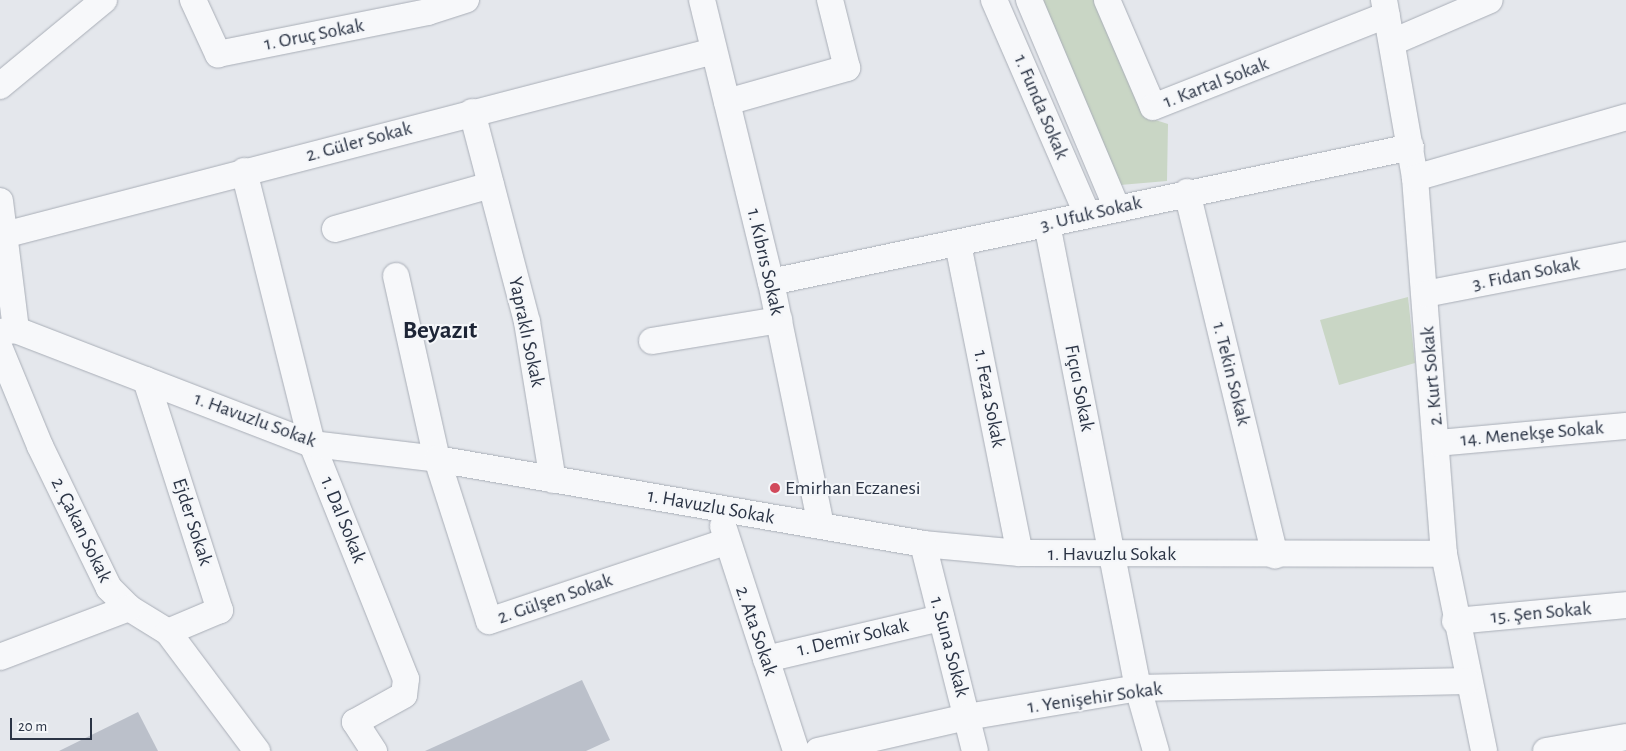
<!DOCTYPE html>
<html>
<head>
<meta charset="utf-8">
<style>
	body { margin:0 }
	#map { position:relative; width:1626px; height:751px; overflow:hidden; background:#e4e7ec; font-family:"Alegreya Sans",sans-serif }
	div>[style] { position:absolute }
	.green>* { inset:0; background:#c9d6c5 }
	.building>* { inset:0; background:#bbc0ca }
	.roads { filter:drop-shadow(0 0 1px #a9aeb7) drop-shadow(0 0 1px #a9aeb7) }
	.street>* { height:26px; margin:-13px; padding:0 13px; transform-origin:13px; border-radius:13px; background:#f7f8fa }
	.dots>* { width:14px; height:14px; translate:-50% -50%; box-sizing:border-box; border:2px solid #f4f6f9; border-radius:50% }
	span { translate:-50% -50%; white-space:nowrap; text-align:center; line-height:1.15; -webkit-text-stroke:4px #f4f6f9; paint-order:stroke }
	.street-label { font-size:20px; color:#2b3445 }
	.poi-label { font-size:20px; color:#2b3445 }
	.left { translate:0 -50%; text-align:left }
	.district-label { font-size:25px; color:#1d2536; font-weight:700 }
	.scale { position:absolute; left:10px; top:718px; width:82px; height:22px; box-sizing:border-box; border:2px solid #2b3445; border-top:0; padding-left:6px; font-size:15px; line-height:18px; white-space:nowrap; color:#2b3445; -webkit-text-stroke:4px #f4f6f9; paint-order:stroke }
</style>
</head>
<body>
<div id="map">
	<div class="green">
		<i style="clip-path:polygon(1043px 0,1097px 0,1146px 117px,1168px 124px,1167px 181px,1120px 185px)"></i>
		<i style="clip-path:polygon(1408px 297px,1415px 363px,1339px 385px,1320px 320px)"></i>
	</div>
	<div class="building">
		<i style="clip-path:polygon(582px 680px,610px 740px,586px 751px,425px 751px)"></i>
		<i style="clip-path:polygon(138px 712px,158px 751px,59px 751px)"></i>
	</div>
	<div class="roads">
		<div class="street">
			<i style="left:193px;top:0;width:60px;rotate:65.2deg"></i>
			<i style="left:218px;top:54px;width:214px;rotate:-11.3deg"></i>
			<i style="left:428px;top:12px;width:40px;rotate:-18deg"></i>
			<i style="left:702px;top:0;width:290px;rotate:76.3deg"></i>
			<i style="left:771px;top:282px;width:248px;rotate:78.4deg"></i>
			<i style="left:994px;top:0;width:233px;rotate:66.5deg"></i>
			<i style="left:1029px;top:0;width:226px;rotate:67.1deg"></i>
			<i style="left:1107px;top:0;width:116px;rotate:66.7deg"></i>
			<i style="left:1153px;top:107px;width:251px;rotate:-21.5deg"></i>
			<i style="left:1384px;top:0;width:181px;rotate:80.1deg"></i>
			<i style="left:1415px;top:178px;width:377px;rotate:85.6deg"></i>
			<i style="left:1444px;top:554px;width:201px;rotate:78.5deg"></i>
			<i style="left:1395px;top:41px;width:103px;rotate:-23.3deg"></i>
			<i style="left:0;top:86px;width:135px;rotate:-39.6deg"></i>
			<i style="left:727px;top:102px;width:125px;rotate:-15.8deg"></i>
			<i style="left:847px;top:68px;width:70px;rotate:-104deg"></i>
			<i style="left:472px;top:112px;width:217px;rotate:75.3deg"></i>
			<i style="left:527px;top:322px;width:160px;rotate:80.7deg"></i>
			<i style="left:244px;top:171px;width:281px;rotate:76deg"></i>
			<i style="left:312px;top:444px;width:253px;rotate:68.2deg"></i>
			<i style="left:406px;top:679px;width:16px;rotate:97deg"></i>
			<i style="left:404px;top:695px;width:56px;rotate:151.1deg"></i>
			<i style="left:355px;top:722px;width:35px;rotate:57deg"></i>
			<i style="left:1415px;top:178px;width:220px;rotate:-16.1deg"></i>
			<i style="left:1187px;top:192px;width:374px;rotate:76.4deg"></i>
			<i style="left:0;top:201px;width:130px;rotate:82.9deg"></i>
			<i style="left:1047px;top:224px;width:473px;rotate:78.9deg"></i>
			<i style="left:1138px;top:688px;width:66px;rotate:74.1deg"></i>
			<i style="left:335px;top:229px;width:162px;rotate:-15.8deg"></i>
			<i style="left:4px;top:235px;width:733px;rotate:-14.53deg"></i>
			<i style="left:958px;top:244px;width:315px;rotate:78.7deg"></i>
			<i style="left:396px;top:276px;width:188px;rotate:77.4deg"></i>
			<i style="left:437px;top:459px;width:170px;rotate:72.2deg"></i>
			<i style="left:489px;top:621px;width:249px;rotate:-18.5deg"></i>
			<i style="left:771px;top:282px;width:654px;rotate:-11.91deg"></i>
			<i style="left:1425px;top:294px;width:205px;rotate:-11deg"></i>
			<i style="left:0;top:332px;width:16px;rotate:-7deg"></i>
			<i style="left:16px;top:330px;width:317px;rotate:21.1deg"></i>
			<i style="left:312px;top:444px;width:126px;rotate:6.8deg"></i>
			<i style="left:437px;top:459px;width:493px;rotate:9.9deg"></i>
			<i style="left:923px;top:544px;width:97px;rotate:5.3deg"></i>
			<i style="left:1020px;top:553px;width:424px;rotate:0.1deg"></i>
			<i style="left:652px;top:341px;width:129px;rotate:-9.4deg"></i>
			<i style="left:0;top:349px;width:105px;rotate:67.6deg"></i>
			<i style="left:40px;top:446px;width:158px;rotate:64.1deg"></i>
			<i style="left:109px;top:588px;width:28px;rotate:45deg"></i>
			<i style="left:129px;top:608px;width:46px;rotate:31.6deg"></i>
			<i style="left:168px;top:632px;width:149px;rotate:53.2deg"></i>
			<i style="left:146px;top:380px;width:242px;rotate:72.2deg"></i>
			<i style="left:220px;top:610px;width:56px;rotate:157.1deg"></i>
			<i style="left:1438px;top:443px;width:189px;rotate:-5.2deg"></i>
			<i style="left:723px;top:526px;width:237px;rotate:72deg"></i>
			<i style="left:923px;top:544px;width:213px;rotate:75.9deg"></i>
			<i style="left:1455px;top:621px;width:172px;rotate:-5.3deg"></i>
			<i style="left:0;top:657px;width:138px;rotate:-20.8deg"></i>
			<i style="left:766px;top:659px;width:180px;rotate:-13.2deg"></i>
			<i style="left:818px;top:751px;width:153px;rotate:-12.9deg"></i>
			<i style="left:967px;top:717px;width:173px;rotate:-9.6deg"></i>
			<i style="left:1138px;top:688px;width:329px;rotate:-1.2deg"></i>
			<i style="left:1546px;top:751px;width:81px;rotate:-9.9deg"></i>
		</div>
	</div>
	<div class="dots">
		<i style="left:775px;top:488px;background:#d1495b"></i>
	</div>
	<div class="street-label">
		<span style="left:314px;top:35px;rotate:-11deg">1. Oruç Sokak</span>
		<span style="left:1216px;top:83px;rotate:-21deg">1. Kartal Sokak</span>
		<span style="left:1041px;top:107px;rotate:67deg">1. Funda Sokak</span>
		<span style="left:359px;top:142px;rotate:-15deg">2. Güler Sokak</span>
		<span style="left:1091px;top:214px;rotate:-13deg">3. Ufuk Sokak</span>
		<span style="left:765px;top:262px;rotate:77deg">1. Kıbrıs Sokak</span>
		<span style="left:1526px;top:274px;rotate:-11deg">3. Fidan Sokak</span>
		<span style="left:526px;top:332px;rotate:78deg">Yapraklı Sokak</span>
		<span style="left:1231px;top:374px;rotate:76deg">1. Tekin Sokak</span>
		<span style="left:1432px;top:376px;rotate:-95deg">2. Kurt Sokak</span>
		<span style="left:1079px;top:388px;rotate:79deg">Fıçıcı Sokak</span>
		<span style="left:989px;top:399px;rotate:79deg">1. Feza Sokak</span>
		<span style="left:255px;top:420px;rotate:20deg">1. Havuzlu Sokak</span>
		<span style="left:1532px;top:434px;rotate:-5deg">14. Menekşe Sokak</span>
		<span style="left:711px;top:507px;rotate:10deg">1. Havuzlu Sokak</span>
		<span style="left:343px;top:520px;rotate:68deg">1. Dal Sokak</span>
		<span style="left:192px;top:522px;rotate:72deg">Ejder Sokak</span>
		<span style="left:81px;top:530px;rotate:64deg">2. Çakan Sokak</span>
		<span style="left:1112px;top:554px">1. Havuzlu Sokak</span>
		<span style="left:555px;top:599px;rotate:-19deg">2. Gülşen Sokak</span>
		<span style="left:1541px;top:613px;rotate:-5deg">15. Şen Sokak</span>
		<span style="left:756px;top:631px;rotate:71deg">2. Ata Sokak</span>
		<span style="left:853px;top:638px;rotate:-13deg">1. Demir Sokak</span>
		<span style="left:949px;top:647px;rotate:75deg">1. Suna Sokak</span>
		<span style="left:1095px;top:698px;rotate:-8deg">1. Yenişehir Sokak</span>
	</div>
	<div class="poi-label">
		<span class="left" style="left:785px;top:488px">Emirhan Eczanesi</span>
	</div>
	<div class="district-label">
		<span style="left:440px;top:331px">Beyazıt</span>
	</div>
	<div class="scale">20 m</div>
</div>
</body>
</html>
